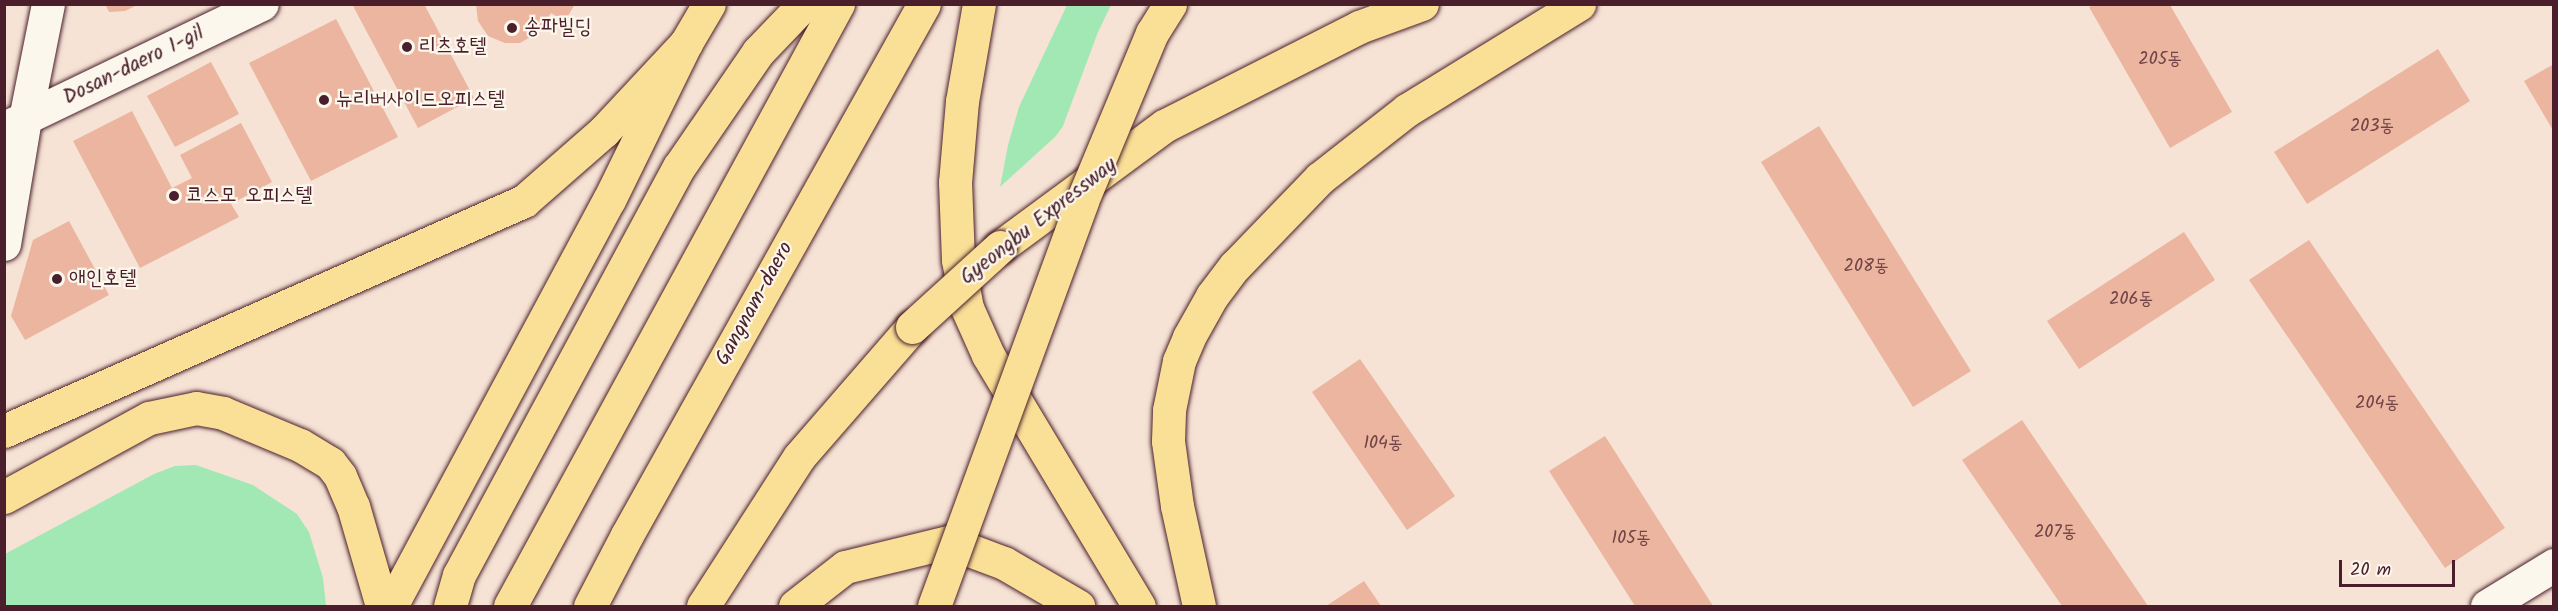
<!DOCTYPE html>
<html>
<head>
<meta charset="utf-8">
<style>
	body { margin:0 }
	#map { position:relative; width:2558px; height:611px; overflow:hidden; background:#f6e3d5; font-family:Kalam,"Poor Story",sans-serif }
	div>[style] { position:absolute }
	.green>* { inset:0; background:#a2e8b4 }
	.building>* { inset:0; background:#ebb59f }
	.roads { filter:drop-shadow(0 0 2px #4a1f2b) drop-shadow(0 0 2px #4a1f2b) }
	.street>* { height:33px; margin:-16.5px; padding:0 16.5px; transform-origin:16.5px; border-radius:16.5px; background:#fbf7ec }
	.secondary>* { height:33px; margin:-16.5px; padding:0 16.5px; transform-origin:16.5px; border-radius:16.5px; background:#fbf7ec }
	.primary>* { height:33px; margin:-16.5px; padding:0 16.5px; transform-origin:16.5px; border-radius:16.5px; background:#fadf96 }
	.highway>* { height:33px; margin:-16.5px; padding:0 16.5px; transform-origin:16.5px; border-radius:16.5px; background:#fadf96 }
	.bridges { filter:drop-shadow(0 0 2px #4a1f2b) drop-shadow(0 0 2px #4a1f2b) }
	.highway-bridge>* { height:33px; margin:-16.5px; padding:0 16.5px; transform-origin:16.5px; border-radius:16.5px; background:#fadf96 }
	.dots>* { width:16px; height:16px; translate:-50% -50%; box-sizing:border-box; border:3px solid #fbf7ec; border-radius:50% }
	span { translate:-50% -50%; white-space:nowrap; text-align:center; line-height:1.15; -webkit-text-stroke:4.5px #fbf7ec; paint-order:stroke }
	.number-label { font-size:18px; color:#724448 }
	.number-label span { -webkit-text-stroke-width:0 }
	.poi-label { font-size:21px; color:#4a1f2b }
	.left { translate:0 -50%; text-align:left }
	.street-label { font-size:21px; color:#4a1f2b }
	.frame { position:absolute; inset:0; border:6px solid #4a1f2b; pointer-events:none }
	.scale { position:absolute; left:2339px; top:560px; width:116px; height:27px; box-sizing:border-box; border:3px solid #4a1f2b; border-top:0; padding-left:8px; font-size:18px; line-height:21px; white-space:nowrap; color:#4a1f2b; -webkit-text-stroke:4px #fbf7ec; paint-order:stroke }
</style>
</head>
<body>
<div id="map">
	<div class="green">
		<i style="clip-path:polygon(1067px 5px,1111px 5px,1098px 32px,1063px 126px,1056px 136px,1000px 187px,1008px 145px,1019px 107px)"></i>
		<i style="clip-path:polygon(196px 465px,253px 485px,297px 514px,309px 532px,323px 578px,326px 606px,5px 606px,5px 554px,154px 474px,175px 466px)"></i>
	</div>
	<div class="building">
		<i style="clip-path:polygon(105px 4px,139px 4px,125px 11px,109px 12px)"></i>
		<i style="clip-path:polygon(352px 4px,424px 4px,474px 98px,418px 128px)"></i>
		<i style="clip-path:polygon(476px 4px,575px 4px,565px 21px,551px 13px,536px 34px,520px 43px,505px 43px,488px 36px,478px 21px)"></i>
		<i style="clip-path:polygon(2094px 5px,2170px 5px,2232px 112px,2170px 148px,2089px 7px)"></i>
		<i style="clip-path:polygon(336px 19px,398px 137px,311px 181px,249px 63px)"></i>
		<i style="clip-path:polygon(2438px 49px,2470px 101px,2307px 204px,2274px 152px)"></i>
		<i style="clip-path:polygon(211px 62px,239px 114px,175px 147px,147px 96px)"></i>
		<i style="clip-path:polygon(2554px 64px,2554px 132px,2524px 81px)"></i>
		<i style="clip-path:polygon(132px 111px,172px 188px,192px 178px,180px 155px,241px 123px,272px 182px,231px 204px,239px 217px,140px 268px,73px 141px)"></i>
		<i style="clip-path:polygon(1819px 126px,1971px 371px,1913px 407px,1761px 162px)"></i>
		<i style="clip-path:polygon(69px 221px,109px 295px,25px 340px,11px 316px,33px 240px)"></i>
		<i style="clip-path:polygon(2184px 232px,2215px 280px,2079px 369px,2047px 321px)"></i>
		<i style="clip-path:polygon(2309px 240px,2505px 528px,2445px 568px,2249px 280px)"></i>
		<i style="clip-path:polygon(1360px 359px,1455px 496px,1407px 530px,1312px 392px)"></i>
		<i style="clip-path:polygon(2022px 420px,2148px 606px,2062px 606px,1962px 460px)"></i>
		<i style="clip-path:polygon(1605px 436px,1713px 606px,1635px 606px,1549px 471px)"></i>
		<i style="clip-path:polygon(1364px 581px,1381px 606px,1326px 606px)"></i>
	</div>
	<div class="roads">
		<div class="street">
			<i style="left:4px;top:128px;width:286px;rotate:-25.7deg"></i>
			<i style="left:4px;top:244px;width:127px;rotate:-80.5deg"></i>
			<i style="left:25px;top:119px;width:117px;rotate:-78.7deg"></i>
		</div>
		<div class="secondary">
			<i style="left:2487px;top:606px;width:79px;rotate:-31.5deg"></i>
		</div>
		<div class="primary">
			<i style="left:979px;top:4px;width:98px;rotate:99.9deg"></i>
			<i style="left:962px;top:101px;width:81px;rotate:94.9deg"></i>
			<i style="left:955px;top:182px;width:78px;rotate:87.8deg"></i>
			<i style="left:958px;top:260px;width:49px;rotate:79.4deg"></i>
			<i style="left:967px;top:308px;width:51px;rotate:65.9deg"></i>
			<i style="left:988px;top:355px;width:293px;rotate:59deg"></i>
			<i style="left:4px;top:431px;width:569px;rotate:-23.86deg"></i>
			<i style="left:524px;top:201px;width:106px;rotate:-41.2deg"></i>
			<i style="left:604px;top:131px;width:120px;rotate:-47deg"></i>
			<i style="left:4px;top:497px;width:165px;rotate:-28.6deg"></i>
			<i style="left:149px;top:418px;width:48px;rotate:-12deg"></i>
			<i style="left:196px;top:408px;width:27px;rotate:10deg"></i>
			<i style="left:223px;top:413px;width:83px;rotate:22.6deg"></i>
			<i style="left:300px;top:445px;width:35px;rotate:31deg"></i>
			<i style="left:330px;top:463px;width:16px;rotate:52deg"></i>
			<i style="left:340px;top:476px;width:33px;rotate:67deg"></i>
			<i style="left:353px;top:506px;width:104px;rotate:73.8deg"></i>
			<i style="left:391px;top:606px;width:461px;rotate:-61.8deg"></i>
			<i style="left:609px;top:200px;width:175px;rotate:-63.9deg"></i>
			<i style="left:686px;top:43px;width:45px;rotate:-59.5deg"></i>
			<i style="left:510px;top:606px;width:686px;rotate:-61.42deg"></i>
			<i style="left:590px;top:606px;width:80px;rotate:-62.5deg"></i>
			<i style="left:627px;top:535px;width:608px;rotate:-60.78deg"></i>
		</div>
		<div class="highway">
			<i style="left:1000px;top:247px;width:204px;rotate:-36.4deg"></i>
			<i style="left:1164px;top:126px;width:219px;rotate:-26.9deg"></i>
			<i style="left:1359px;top:27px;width:67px;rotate:-20.1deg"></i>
			<i style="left:450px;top:606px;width:32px;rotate:-74deg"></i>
			<i style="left:459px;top:575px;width:464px;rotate:-61.7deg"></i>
			<i style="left:679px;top:167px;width:140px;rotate:-55.5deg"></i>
			<i style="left:758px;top:52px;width:66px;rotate:-46.2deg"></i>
			<i style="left:703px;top:606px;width:177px;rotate:-57.2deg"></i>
			<i style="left:799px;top:457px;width:172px;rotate:-49deg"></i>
			<i style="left:795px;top:606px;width:63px;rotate:-38deg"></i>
			<i style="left:845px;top:567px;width:106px;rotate:-13.6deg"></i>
			<i style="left:948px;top:542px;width:60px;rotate:20.6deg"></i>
			<i style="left:1004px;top:563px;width:86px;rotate:30.2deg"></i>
			<i style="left:1199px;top:606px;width:102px;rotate:-102.4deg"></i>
			<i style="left:1177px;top:506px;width:66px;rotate:-97.9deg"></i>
			<i style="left:1168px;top:441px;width:31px;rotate:-88deg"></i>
			<i style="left:1169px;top:410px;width:50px;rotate:-78.5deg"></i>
			<i style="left:1179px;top:361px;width:26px;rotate:-67deg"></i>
			<i style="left:1189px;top:337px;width:47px;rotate:-60.7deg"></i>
			<i style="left:1212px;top:296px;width:38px;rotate:-53deg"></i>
			<i style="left:1235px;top:266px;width:122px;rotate:-46deg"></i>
			<i style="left:1320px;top:178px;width:110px;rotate:-38deg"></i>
			<i style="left:1407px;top:110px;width:202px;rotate:-31.6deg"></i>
		</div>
	</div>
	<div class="bridges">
		<div class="highway-bridge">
			<i style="left:912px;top:327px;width:119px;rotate:-42.3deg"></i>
			<i style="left:934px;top:606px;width:431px;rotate:-69.9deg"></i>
			<i style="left:1082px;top:201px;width:182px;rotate:-67.4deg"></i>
			<i style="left:1152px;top:33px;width:34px;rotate:-58deg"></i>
		</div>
	</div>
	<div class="dots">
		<i style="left:512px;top:28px;background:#4a1f2b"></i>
		<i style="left:407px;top:47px;background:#4a1f2b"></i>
		<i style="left:324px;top:100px;background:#4a1f2b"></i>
		<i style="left:174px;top:196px;background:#4a1f2b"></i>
		<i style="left:57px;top:279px;background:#4a1f2b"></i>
	</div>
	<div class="number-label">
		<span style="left:2160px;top:60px">205동</span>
		<span style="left:2372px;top:127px">203동</span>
		<span style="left:1866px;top:267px">208동</span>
		<span style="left:2131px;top:300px">206동</span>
		<span style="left:2377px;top:404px">204동</span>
		<span style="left:1383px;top:444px">104동</span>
		<span style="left:2055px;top:533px">207동</span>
		<span style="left:1631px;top:539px">105동</span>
	</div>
	<div class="poi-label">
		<span class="left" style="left:524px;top:28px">송파빌딩</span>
		<span class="left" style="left:419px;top:47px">리츠호텔</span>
		<span class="left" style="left:336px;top:100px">뉴리버사이드오피스텔</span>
		<span class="left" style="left:186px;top:196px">코스모 오피스텔</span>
		<span class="left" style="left:69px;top:279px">애인호텔</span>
	</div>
	<div class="street-label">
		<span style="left:134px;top:66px;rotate:-26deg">Dosan-daero 1-gil</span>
		<span style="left:1039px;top:222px;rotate:-38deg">Gyeongbu Expressway</span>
		<span style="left:755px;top:304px;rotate:-61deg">Gangnam-daero</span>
	</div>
	<div class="frame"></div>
	<div class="scale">20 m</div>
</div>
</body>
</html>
